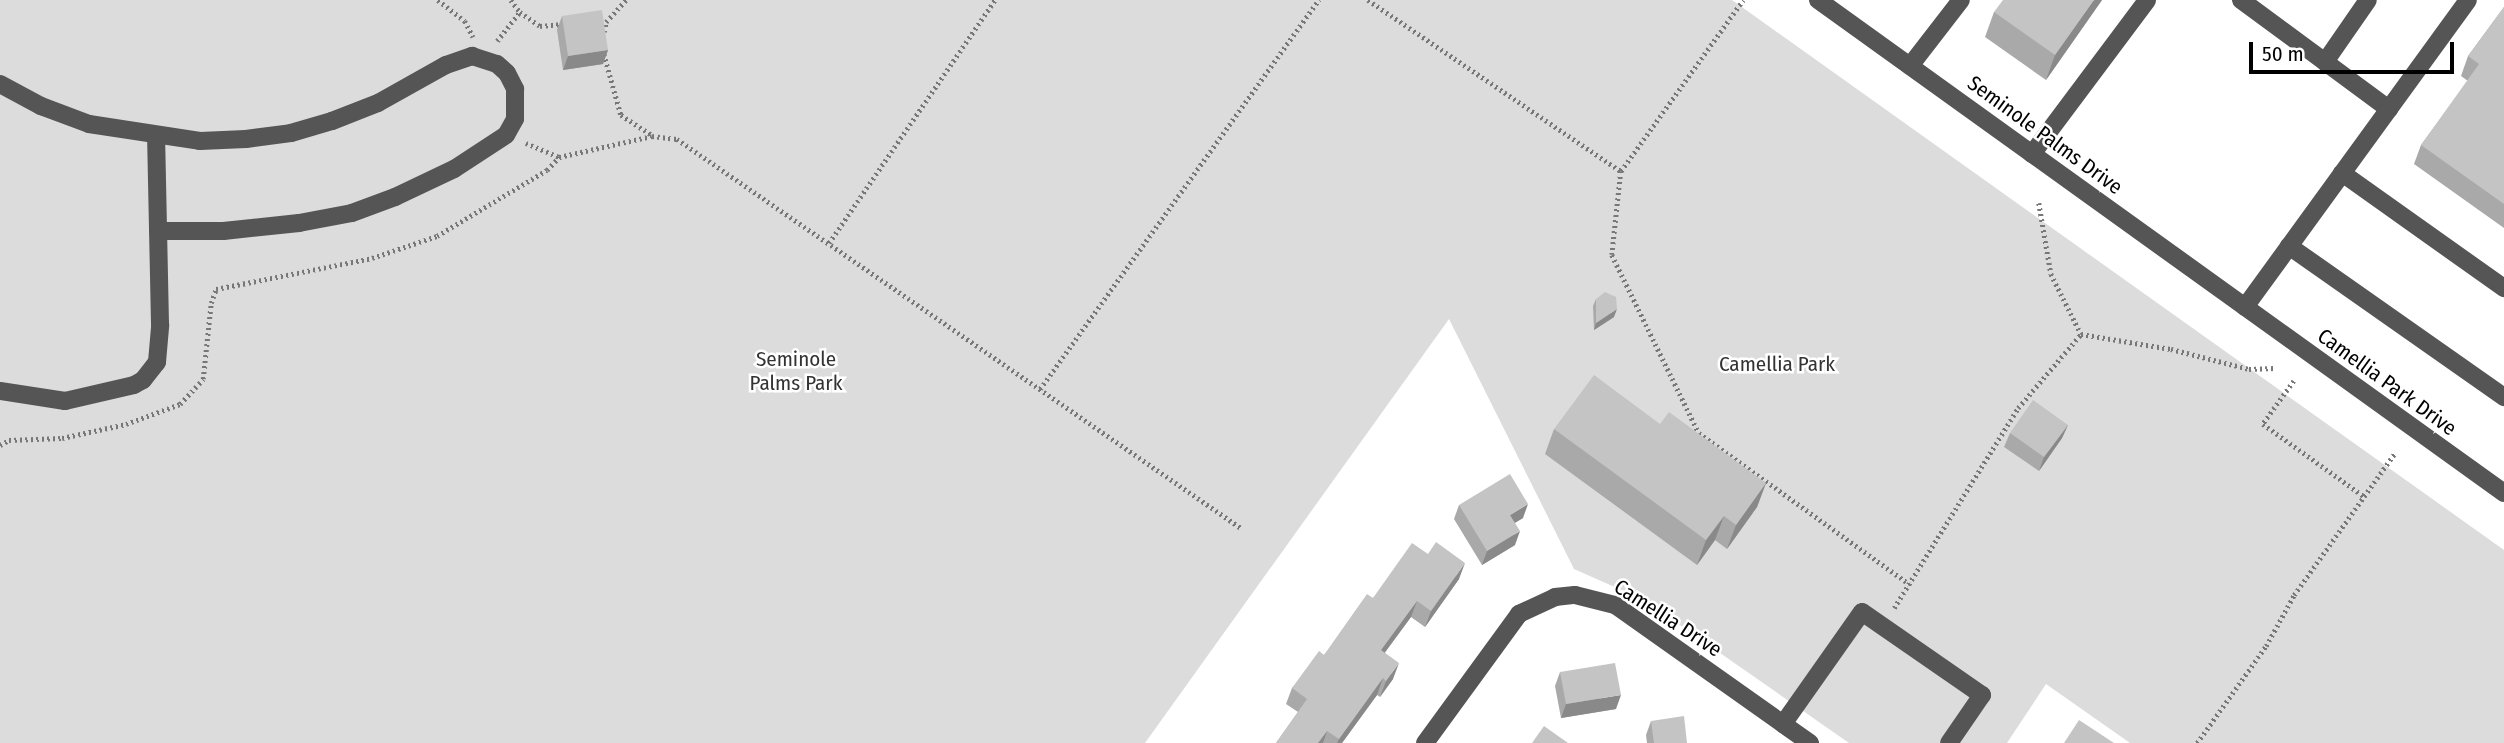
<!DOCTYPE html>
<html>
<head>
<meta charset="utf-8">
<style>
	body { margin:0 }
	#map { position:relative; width:2504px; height:743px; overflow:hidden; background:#fff; font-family:"Fira Sans Condensed",sans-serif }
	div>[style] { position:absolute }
	.green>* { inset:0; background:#dcdcdc }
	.path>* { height:4.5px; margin-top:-2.25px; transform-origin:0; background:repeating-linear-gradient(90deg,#777 0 2px,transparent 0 5.5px) }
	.minor>* { height:18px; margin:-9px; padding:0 9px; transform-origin:9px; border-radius:9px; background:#555 }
	.wall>* { inset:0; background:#a9a9a9 }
	.shaded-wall>* { inset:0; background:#898989 }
	.building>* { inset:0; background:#c4c4c4 }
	span { translate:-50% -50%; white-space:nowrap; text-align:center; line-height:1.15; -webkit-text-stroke:5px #fff; paint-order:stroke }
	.street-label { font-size:21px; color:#000 }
	.park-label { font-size:21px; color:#333 }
	.scale { position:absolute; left:2249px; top:42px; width:205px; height:32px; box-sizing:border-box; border:4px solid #000; border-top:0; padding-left:9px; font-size:21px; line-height:24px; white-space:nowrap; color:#000; -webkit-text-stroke:5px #fff; paint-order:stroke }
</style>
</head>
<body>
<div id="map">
	<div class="green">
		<i style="clip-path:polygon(0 0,1732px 0,2504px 550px,2504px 743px,2130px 743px,2046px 684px,2007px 743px,1849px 743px,1644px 600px,1574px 569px,1449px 319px,1145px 743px,0 743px)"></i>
	</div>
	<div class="path">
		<i style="left:438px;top:0;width:34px;rotate:38deg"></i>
		<i style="left:465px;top:21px;width:18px;rotate:63deg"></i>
		<i style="left:511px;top:0;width:15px;rotate:53deg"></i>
		<i style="left:520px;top:12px;width:24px;rotate:35deg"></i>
		<i style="left:540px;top:26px;width:23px;rotate:-5deg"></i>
		<i style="left:1368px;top:0;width:305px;rotate:34.1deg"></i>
		<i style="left:1621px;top:171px;width:210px;rotate:-54.5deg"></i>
		<i style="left:604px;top:32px;width:10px;rotate:-79deg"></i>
		<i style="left:606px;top:22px;width:30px;rotate:-48deg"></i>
		<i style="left:497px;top:41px;width:37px;rotate:-52deg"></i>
		<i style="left:604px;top:54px;width:63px;rotate:74.4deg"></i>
		<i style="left:621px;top:115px;width:37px;rotate:33deg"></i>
		<i style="left:526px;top:143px;width:36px;rotate:23deg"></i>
		<i style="left:559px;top:157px;width:95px;rotate:-12.7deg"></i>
		<i style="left:652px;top:136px;width:25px;rotate:7deg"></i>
		<i style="left:677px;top:139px;width:685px;rotate:34.59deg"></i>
		<i style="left:1621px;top:171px;width:84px;rotate:96.1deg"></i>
		<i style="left:1612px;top:255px;width:198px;rotate:64deg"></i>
		<i style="left:1699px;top:433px;width:259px;rotate:35.7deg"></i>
		<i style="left:2039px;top:203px;width:72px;rotate:80.4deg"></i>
		<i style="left:2051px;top:274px;width:67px;rotate:63.4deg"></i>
		<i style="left:829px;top:243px;width:294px;rotate:-55.7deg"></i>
		<i style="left:2294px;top:381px;width:53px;rotate:125.8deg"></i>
		<i style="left:2263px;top:424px;width:125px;rotate:35.6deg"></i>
		<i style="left:1040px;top:389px;width:479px;rotate:-54.4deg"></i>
		<i style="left:0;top:445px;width:10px;rotate:-29deg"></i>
		<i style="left:9px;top:440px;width:53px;rotate:-2.2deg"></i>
		<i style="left:62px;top:438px;width:66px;rotate:-12.3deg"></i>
		<i style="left:126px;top:424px;width:58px;rotate:-20.3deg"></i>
		<i style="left:180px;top:404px;width:34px;rotate:-47deg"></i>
		<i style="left:203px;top:379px;width:76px;rotate:-84deg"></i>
		<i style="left:211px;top:303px;width:15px;rotate:-70deg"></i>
		<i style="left:216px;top:289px;width:159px;rotate:-11.2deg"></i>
		<i style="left:372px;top:258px;width:69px;rotate:-18.7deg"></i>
		<i style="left:437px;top:236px;width:128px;rotate:-31deg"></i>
		<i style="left:547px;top:170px;width:18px;rotate:-47deg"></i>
		<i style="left:1894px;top:608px;width:235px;rotate:-58.2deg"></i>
		<i style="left:2018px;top:408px;width:97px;rotate:-49.6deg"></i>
		<i style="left:2081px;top:334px;width:91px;rotate:9.5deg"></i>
		<i style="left:2171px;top:349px;width:81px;rotate:14.4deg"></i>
		<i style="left:2249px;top:369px;width:26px;rotate:-2deg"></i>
		<i style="left:2197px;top:743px;width:119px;rotate:-54.6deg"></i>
		<i style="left:2266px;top:646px;width:58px;rotate:-61.2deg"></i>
		<i style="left:2294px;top:595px;width:174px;rotate:-54.6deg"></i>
	</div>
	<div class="minor">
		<i style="left:1818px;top:0;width:845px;rotate:35.7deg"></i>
		<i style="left:2241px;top:0;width:184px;rotate:36.4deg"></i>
		<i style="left:2325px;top:62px;width:75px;rotate:-55.3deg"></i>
		<i style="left:1910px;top:66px;width:83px;rotate:-52.3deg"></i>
		<i style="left:0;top:84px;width:47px;rotate:28.2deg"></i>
		<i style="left:41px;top:106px;width:51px;rotate:20.6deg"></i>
		<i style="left:89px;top:124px;width:112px;rotate:8.7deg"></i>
		<i style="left:200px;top:141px;width:46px;rotate:-2.5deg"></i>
		<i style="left:246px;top:139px;width:45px;rotate:-7.6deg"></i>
		<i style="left:291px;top:133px;width:43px;rotate:-16.3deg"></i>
		<i style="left:332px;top:121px;width:49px;rotate:-21.4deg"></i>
		<i style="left:378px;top:103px;width:78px;rotate:-29.2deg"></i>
		<i style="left:446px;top:65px;width:28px;rotate:-19deg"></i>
		<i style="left:472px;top:56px;width:26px;rotate:18deg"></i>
		<i style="left:497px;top:64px;width:13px;rotate:42deg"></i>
		<i style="left:507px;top:73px;width:18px;rotate:63deg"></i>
		<i style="left:515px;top:89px;width:30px;rotate:90deg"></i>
		<i style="left:515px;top:119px;width:18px;rotate:119deg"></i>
		<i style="left:506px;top:135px;width:62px;rotate:146.8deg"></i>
		<i style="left:454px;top:169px;width:65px;rotate:154.6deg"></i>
		<i style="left:395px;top:197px;width:46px;rotate:159.6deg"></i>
		<i style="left:352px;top:213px;width:54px;rotate:169.3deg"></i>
		<i style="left:299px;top:223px;width:76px;rotate:174deg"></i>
		<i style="left:223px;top:231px;width:65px;rotate:180deg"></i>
		<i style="left:2032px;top:154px;width:192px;rotate:-53.2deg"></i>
		<i style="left:2342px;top:173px;width:199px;rotate:35.4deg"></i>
		<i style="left:2289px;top:246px;width:263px;rotate:35.1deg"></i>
		<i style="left:2245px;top:307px;width:379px;rotate:-54deg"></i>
		<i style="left:0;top:391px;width:66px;rotate:8.7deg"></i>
		<i style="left:65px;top:401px;width:71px;rotate:-13.1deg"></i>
		<i style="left:134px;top:385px;width:10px;rotate:-29deg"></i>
		<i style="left:143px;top:380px;width:23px;rotate:-52deg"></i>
		<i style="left:157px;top:362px;width:38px;rotate:-85deg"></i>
		<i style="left:160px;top:324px;width:188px;rotate:-91.2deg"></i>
		<i style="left:1783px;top:724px;width:137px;rotate:-54.8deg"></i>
		<i style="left:1862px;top:612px;width:146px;rotate:34.7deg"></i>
		<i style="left:1982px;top:695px;width:58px;rotate:124.5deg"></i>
		<i style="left:1425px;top:743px;width:160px;rotate:-53.9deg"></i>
		<i style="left:1519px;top:614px;width:40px;rotate:-25deg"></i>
		<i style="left:1555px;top:597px;width:20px;rotate:-6deg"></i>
		<i style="left:1575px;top:595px;width:41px;rotate:14deg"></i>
		<i style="left:1615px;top:605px;width:239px;rotate:35.3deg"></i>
	</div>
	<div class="wall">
		<i style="clip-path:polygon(2102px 0,2046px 80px,1985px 37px,1994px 12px)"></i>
		<i style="clip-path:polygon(2504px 7px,2504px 228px,2414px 164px,2421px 145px,2468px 81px,2461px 76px,2468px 56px)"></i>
		<i style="clip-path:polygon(562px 16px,608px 50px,603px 64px,563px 70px,557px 30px)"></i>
		<i style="clip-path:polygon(1596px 299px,1614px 317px,1594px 330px,1593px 306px)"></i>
		<i style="clip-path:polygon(1660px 424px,1766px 483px,1757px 507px,1727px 549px,1715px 540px,1697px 565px,1545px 454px,1554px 429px)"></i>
		<i style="clip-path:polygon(2068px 425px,2062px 438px,2039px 471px,2004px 447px,2010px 433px)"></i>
		<i style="clip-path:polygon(1459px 505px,1523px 518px,1514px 523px,1515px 545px,1482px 565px,1454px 519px)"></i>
		<i style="clip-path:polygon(1428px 554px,1459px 579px,1425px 627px,1411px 617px,1385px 652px,1393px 679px,1380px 697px,1377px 695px,1342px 743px,1276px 743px,1298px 712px,1286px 704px,1292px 688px,1324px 655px,1373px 598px)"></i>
		<i style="clip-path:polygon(1560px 672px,1616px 709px,1561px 718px,1555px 686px)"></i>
		<i style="clip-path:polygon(1651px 721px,1687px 743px,1647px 743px,1646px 735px)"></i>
	</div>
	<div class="shaded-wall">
		<i style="clip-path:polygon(2094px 0,2102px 0,2046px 80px,2055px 55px)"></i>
		<i style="clip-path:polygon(608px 50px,603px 64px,563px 70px,568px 56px)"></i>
		<i style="clip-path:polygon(1617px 309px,1614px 317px,1594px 330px,1596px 323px)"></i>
		<i style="clip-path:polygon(2068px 425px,2062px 438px,2039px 471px,2044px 457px)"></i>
		<i style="clip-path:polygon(1766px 483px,1757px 507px,1727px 549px,1736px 525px)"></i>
		<i style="clip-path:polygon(1528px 504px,1523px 518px,1505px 529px,1510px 515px)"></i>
		<i style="clip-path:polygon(1724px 516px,1715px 540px,1697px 565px,1706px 540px)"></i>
		<i style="clip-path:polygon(1520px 531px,1515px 545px,1482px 565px,1487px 551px)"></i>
		<i style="clip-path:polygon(1465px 563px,1459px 579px,1425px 627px,1431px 611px)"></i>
		<i style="clip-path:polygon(1417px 601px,1411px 617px,1375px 666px,1381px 650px)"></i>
		<i style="clip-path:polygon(1399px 663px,1393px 679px,1380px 697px,1386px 681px)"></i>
		<i style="clip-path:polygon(1383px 678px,1377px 695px,1342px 743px,1337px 743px,1339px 739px)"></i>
		<i style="clip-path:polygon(1621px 695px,1616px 709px,1561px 718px,1566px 704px)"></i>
		<i style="clip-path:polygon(1327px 731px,1323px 743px,1318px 743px)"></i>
	</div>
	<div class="building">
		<i style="clip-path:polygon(2003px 0,2094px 0,2055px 55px,1994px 12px)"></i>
		<i style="clip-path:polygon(2504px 7px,2504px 204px,2421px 145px,2479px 64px,2468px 56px)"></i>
		<i style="clip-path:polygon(602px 10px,608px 50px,568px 56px,562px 16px)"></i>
		<i style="clip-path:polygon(1605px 292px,1616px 297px,1617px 309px,1596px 323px,1596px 299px)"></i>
		<i style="clip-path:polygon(1594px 375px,1660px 424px,1669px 412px,1766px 483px,1736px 525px,1724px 516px,1706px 540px,1554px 429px)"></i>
		<i style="clip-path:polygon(2033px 400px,2068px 425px,2044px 457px,2010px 433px)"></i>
		<i style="clip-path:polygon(1510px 474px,1528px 504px,1510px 515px,1520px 531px,1487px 551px,1459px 505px)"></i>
		<i style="clip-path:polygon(1436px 542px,1465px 563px,1431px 611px,1417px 601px,1381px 650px,1399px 663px,1386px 681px,1383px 678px,1339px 739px,1327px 731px,1318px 743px,1276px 743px,1307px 699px,1292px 688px,1319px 651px,1324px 655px,1367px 594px,1373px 598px,1412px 543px,1428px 554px)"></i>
		<i style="clip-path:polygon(1615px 663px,1621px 695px,1566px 704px,1560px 672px)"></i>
		<i style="clip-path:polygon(1684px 716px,1687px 743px,1654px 743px,1651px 721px)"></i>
		<i style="clip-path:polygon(2079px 720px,2114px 743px,2064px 743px)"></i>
		<i style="clip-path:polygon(1544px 726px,1568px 743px,1532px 743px)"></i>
	</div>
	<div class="street-label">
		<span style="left:2045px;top:135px;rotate:36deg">Seminole Palms Drive</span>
		<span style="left:2387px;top:382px;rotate:36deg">Camellia Park Drive</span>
		<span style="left:1668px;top:618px;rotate:33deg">Camellia Drive</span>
	</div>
	<div class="park-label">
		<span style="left:796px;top:371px">Seminole<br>Palms Park</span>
		<span style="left:1777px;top:364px">Camellia Park</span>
	</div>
	<div class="scale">50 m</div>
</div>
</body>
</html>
